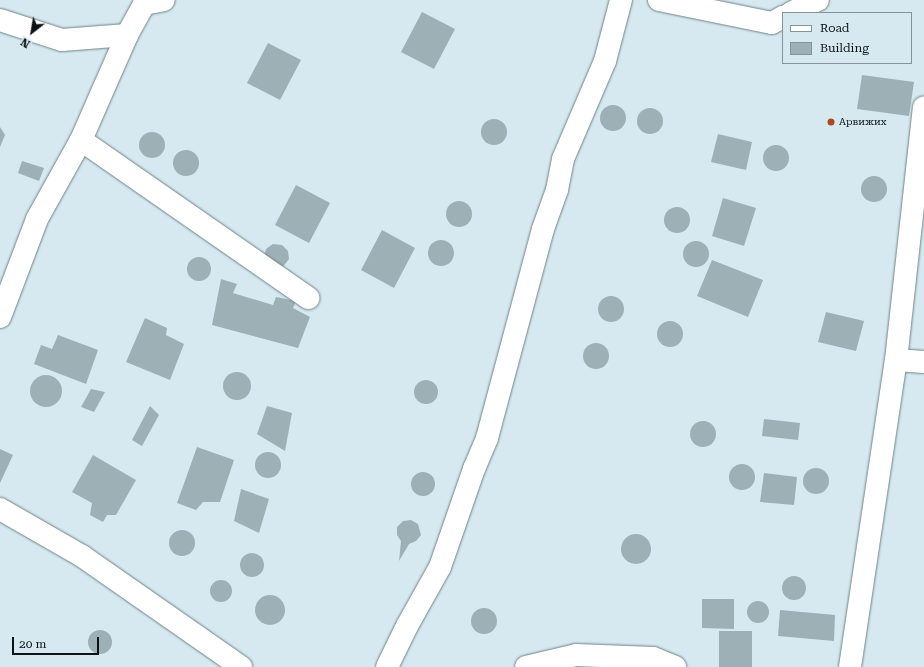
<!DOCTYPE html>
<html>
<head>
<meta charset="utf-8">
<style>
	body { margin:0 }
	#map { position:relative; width:924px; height:667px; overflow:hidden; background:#d6e9f0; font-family:"Roboto Serif",serif }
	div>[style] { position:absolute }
	.building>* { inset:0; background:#9db0b6 }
	.round { border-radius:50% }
	.roads { filter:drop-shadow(0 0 1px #708288) drop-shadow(0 0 1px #708288) }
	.minor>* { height:22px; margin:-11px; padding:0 11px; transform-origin:11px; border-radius:11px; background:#fff }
	.dots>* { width:11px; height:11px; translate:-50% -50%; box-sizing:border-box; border:2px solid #d6e9f0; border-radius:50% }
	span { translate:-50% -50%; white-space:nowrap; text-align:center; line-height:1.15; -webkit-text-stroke:3px #d6e9f0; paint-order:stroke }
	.poi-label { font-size:10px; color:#0c1315 }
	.left { translate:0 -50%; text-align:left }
	.legend { position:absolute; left:782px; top:12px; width:130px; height:52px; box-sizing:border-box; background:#d6e9f0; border:1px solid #859398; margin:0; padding:5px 7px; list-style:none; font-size:12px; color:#0c1315 }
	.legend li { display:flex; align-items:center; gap:8px; height:20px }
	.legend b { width:20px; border:1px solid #859398 }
	.north { position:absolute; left:12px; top:12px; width:40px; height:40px; -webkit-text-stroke:3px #d6e9f0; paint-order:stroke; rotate:211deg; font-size:11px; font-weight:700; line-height:16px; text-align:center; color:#0c1315 }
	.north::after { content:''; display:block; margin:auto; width:14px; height:18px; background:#0c1315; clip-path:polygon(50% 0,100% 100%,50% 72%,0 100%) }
	.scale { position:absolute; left:12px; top:637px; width:87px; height:18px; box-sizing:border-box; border:2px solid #0c1315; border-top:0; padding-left:5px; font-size:12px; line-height:14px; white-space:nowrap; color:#0c1315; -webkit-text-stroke:3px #d6e9f0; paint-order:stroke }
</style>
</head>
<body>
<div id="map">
	<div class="building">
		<i style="clip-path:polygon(422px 12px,455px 29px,434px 69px,401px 52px)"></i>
		<i style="clip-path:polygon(268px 43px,301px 60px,280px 100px,247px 83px)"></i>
		<i style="clip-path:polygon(862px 75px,914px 82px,909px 116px,857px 109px)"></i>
		<i class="round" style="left:600px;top:105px;width:26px;height:26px"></i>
		<i class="round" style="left:637px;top:108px;width:26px;height:26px"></i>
		<i class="round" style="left:481px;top:119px;width:26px;height:26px"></i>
		<i style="clip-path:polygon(0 127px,5px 135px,0 147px)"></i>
		<i class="round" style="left:139px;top:132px;width:26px;height:26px"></i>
		<i style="clip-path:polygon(718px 134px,752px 142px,746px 170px,711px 162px)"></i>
		<i class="round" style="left:763px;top:145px;width:26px;height:26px"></i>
		<i class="round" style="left:173px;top:150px;width:26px;height:26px"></i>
		<i style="clip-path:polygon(22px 161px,44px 168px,39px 181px,18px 173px)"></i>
		<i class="round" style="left:861px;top:176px;width:26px;height:26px"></i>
		<i style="clip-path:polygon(296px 185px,330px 203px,309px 243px,275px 225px)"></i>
		<i style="clip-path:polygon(723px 198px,756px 208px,744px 246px,712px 236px)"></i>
		<i class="round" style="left:446px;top:201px;width:26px;height:26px"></i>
		<i class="round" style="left:664px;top:207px;width:26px;height:26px"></i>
		<i style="clip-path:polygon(382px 230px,415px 248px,394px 288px,361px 270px)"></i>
		<i class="round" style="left:428px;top:240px;width:26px;height:26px"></i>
		<i class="round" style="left:683px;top:241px;width:26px;height:26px"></i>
		<i style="clip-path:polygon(273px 244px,282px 245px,288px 251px,289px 259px,282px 268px,264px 257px,266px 249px)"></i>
		<i class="round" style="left:187px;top:257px;width:24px;height:24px"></i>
		<i style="clip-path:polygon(712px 260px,763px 280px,748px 317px,697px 296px)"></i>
		<i style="clip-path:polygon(221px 279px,237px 284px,233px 293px,273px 305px,276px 297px,296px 301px,293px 308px,310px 317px,298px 348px,212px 325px)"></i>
		<i class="round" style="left:598px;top:296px;width:26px;height:26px"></i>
		<i style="clip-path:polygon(826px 312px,864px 321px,856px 351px,818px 342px)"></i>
		<i style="clip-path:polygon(145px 318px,167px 328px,166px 335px,184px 344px,170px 380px,126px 362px)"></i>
		<i class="round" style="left:657px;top:321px;width:26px;height:26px"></i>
		<i style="clip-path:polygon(58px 335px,98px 350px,86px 384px,34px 364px,41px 345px,52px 349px)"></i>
		<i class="round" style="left:583px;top:343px;width:26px;height:26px"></i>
		<i class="round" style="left:223px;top:372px;width:28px;height:28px"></i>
		<i class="round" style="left:30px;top:375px;width:32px;height:32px"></i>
		<i class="round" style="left:414px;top:380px;width:24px;height:24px"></i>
		<i style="clip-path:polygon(91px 389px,105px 392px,94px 412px,81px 407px)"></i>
		<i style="clip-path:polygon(150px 406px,159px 415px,142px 446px,132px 440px)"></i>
		<i style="clip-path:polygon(267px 406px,292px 413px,285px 451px,257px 434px)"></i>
		<i style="clip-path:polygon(764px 419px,800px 423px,798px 440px,762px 436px)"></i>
		<i class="round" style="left:690px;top:421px;width:26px;height:26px"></i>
		<i style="clip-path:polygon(197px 447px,234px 460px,220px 502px,203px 502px,196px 510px,177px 503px)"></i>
		<i style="clip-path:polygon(0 449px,13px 455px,0 483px)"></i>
		<i class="round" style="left:255px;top:452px;width:26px;height:26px"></i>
		<i style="clip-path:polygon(93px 455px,136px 480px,116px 515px,107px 515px,103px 522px,90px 515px,92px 503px,72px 492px)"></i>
		<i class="round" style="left:729px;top:464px;width:26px;height:26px"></i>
		<i class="round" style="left:803px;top:468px;width:26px;height:26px"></i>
		<i class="round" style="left:411px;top:472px;width:24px;height:24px"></i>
		<i style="clip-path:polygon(764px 473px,797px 477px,794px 505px,760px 502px)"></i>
		<i style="clip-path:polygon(241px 489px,269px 499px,259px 533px,234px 521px)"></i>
		<i style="clip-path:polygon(411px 520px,418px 524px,421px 535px,416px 541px,409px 544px,399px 561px,401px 541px,397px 535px,397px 527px,403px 521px)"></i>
		<i class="round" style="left:169px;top:530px;width:26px;height:26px"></i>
		<i class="round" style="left:621px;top:534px;width:30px;height:30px"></i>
		<i class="round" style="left:240px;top:553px;width:24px;height:24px"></i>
		<i class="round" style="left:782px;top:576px;width:24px;height:24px"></i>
		<i class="round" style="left:210px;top:580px;width:22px;height:22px"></i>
		<i class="round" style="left:255px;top:595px;width:30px;height:30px"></i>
		<i style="clip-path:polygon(702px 599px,734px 599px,734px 629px,702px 628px)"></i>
		<i class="round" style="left:747px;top:601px;width:22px;height:22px"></i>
		<i class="round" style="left:471px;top:608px;width:26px;height:26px"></i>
		<i style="clip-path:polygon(780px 610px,835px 615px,834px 641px,778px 636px)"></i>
		<i class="round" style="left:88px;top:630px;width:24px;height:24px"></i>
		<i style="clip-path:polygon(719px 631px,752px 631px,752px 667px,719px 667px)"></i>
	</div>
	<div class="roads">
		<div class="minor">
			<i style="left:659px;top:0;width:115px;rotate:11.5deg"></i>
			<i style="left:772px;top:23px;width:13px;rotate:-29deg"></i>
			<i style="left:791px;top:13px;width:30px;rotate:-26deg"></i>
			<i style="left:0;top:20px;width:65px;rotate:17.9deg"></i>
			<i style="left:62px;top:40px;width:65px;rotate:-4.4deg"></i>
			<i style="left:127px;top:35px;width:35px;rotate:-61deg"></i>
			<i style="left:144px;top:4px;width:20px;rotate:-11deg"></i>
			<i style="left:81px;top:140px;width:277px;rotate:34.8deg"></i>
			<i style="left:0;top:317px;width:105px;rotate:-69.3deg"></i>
			<i style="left:37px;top:219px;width:90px;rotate:-60.9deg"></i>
			<i style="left:81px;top:140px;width:115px;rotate:-66.3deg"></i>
			<i style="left:896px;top:360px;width:28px;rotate:4deg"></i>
			<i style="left:0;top:509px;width:95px;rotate:29.8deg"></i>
			<i style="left:82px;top:556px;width:194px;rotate:34.9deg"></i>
			<i style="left:387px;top:667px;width:46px;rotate:-64deg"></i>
			<i style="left:407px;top:626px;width:68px;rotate:-60.8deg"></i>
			<i style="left:440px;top:567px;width:104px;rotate:-70.9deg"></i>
			<i style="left:474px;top:469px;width:34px;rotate:-67deg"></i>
			<i style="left:487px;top:438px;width:216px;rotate:-75deg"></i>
			<i style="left:543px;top:229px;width:41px;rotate:-70.3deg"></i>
			<i style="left:557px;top:190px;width:32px;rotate:-79deg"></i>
			<i style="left:563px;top:159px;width:107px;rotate:-66.8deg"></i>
			<i style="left:605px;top:61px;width:63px;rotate:-75.3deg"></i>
			<i style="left:526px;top:667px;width:51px;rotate:-13.5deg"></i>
			<i style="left:576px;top:655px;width:77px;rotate:2.2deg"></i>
			<i style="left:653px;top:658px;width:24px;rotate:22deg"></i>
			<i style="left:850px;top:667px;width:310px;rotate:-81.5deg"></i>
			<i style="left:896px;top:360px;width:254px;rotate:-83.7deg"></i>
		</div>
	</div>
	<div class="dots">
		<i style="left:831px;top:122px;background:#ae471f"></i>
	</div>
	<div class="poi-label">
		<span class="left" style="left:839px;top:122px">Арвижих</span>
	</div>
	<ul class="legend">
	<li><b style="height:5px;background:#fff"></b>Road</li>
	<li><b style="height:11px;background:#9db0b6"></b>Building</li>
	</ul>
	<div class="north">N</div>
	<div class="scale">20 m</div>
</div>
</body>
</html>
